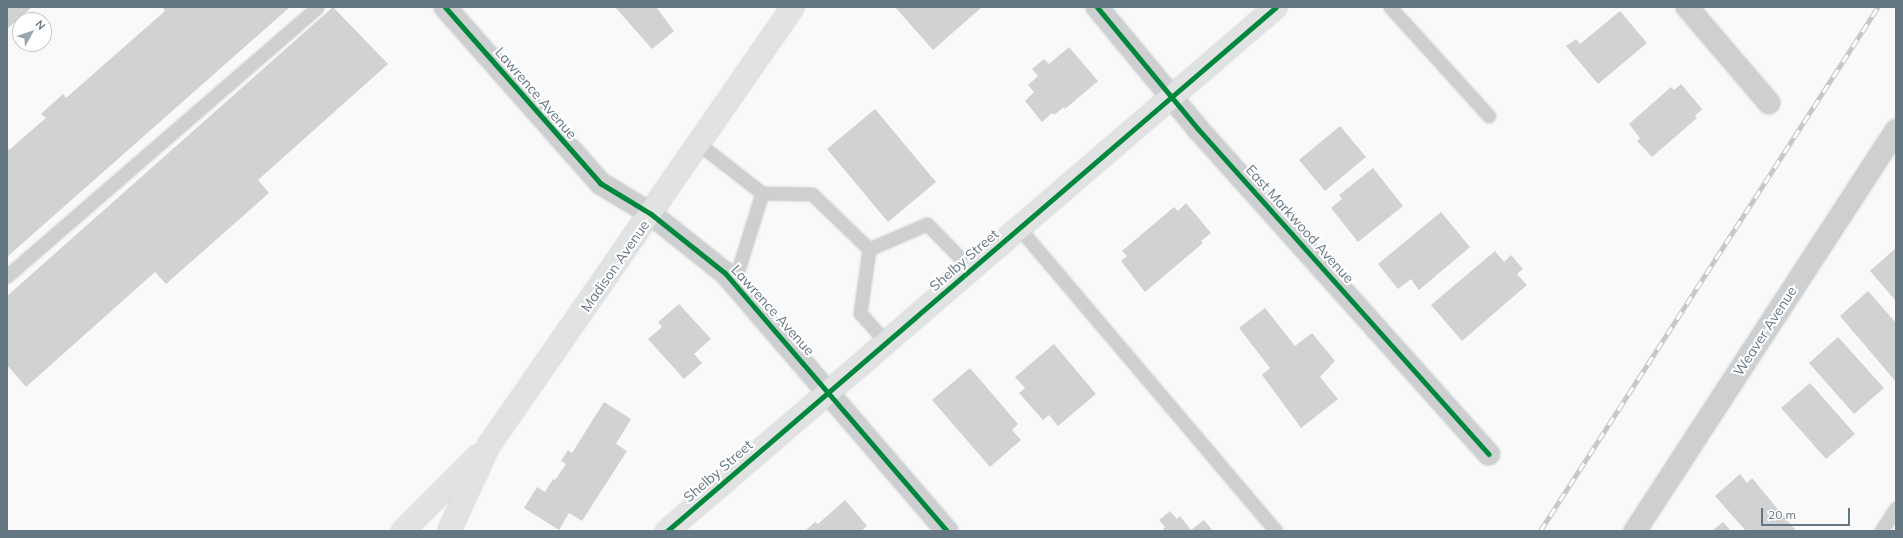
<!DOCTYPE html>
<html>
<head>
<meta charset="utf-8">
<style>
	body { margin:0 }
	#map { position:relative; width:1903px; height:538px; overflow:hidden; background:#f9f9f9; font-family:Mulish,sans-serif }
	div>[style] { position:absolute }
	.building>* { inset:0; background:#d0d2d3 }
	.roads { filter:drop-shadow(0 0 1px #d5d6d7) drop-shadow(0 0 1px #d5d6d7) }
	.lane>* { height:13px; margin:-6.5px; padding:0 6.5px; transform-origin:6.5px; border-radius:6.5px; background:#cecfd0 }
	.street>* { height:22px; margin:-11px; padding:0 11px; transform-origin:11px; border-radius:11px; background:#cecfd0 }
	.secondary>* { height:22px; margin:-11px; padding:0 11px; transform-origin:11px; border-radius:11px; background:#e1e2e2 }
	.rail>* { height:4.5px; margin-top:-2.25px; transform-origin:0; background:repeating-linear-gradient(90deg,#fff 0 9px,#c3c5c6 0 18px); box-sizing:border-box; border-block:1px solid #c3c5c6 }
	.cycleway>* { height:5px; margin:-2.5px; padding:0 2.5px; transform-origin:2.5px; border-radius:2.5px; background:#00873e }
	span { translate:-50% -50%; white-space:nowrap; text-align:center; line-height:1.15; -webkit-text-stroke:4px #fff; paint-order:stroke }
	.street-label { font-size:14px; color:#657683 }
	.frame { position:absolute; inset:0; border:8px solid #657683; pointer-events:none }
	.north { position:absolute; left:12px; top:12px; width:40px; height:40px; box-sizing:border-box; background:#fff; border:1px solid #c1c8cd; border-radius:50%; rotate:50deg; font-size:11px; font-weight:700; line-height:16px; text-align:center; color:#657683 }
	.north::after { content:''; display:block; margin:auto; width:14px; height:18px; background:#99a4ac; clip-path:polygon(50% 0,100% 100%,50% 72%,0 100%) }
	.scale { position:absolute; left:1761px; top:508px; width:89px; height:18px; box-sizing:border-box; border:2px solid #657683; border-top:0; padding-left:5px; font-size:12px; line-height:14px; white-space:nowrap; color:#657683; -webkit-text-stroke:3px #fff; paint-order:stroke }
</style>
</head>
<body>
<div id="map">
	<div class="building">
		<i style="clip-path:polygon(7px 7px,32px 7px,7px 29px)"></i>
		<i style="clip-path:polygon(162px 7px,290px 7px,7px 257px,7px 147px,9px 150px,46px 118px,41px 114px,63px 94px,66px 98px,165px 11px)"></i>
		<i style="clip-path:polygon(333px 7px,388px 64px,258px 180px,269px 193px,166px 284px,155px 272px,26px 387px,7px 365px,7px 296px)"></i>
		<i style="clip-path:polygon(615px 7px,656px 7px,674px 31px,652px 49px)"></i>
		<i style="clip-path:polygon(895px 7px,982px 7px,933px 50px)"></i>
		<i style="clip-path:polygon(1620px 11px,1647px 43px,1598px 84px,1566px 46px,1576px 39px,1580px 44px)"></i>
		<i style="clip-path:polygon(1069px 47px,1098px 81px,1065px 109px,1064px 107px,1054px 115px,1052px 113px,1042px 122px,1025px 101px,1034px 92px,1028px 85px,1038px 76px,1032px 69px,1044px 59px,1049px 64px)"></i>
		<i style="clip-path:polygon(1681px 84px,1702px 109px,1695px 116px,1697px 118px,1652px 157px,1637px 141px,1640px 138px,1629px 124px,1671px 87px,1674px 90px)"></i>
		<i style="clip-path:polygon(875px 109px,936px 182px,888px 222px,827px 149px)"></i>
		<i style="clip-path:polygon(1340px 126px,1366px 157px,1325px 191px,1299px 160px)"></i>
		<i style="clip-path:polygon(1373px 168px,1403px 206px,1358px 242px,1331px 208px,1342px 199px,1339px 195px)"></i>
		<i style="clip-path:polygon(1186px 203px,1211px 233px,1201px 241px,1203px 243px,1145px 292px,1121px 261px,1127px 256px,1122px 251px,1174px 207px,1178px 211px)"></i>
		<i style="clip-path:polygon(1441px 212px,1470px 247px,1419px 290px,1411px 279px,1398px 289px,1378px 264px)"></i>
		<i style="clip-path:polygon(1896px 248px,1896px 301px,1870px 271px)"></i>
		<i style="clip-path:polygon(1495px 251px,1504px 262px,1511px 255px,1523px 269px,1517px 274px,1527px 285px,1462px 341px,1431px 305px)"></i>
		<i style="clip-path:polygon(1868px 291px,1896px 323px,1896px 382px,1840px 316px)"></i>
		<i style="clip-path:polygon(679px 304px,711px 339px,694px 354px,702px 363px,684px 379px,648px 339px,662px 327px,658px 322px)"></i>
		<i style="clip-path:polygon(1265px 308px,1295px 346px,1312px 333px,1335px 361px,1320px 377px,1338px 399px,1301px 428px,1262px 375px,1270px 368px,1239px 328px)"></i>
		<i style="clip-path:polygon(1838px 337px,1884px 388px,1854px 414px,1809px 363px)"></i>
		<i style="clip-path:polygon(1054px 344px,1096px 394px,1058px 426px,1049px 415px,1043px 420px,1019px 393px,1025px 388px,1015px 377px)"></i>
		<i style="clip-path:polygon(970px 368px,1018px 424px,1012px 430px,1021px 440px,990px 467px,932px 400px)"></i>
		<i style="clip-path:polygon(1810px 383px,1855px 434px,1826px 459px,1781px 408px)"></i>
		<i style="clip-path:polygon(604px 402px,631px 419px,616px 444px,627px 451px,582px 521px,569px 513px,559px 530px,524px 508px,537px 487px,545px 492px,553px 479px,555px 480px,566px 464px,561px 461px,568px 450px,572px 453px)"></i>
		<i style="clip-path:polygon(1740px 474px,1747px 483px,1752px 478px,1796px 531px,1746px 531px,1715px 496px)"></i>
		<i style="clip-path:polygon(845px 500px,867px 526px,861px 531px,805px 531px,815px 522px,818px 524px)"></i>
		<i style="clip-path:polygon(1170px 511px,1177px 519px,1180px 516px,1191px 530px,1204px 520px,1213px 531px,1162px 531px,1165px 527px,1159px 520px)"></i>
		<i style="clip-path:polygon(1723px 522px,1731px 531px,1712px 531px)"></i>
	</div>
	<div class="roads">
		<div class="lane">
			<i style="left:1390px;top:7px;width:147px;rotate:47.8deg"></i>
			<i style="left:699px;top:144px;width:80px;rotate:37.9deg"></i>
			<i style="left:762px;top:193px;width:50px;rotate:1.1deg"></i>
			<i style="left:812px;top:194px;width:79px;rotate:44deg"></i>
			<i style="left:869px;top:249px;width:65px;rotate:98deg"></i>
			<i style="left:860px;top:313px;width:39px;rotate:48deg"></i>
			<i style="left:1019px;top:228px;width:397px;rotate:49.7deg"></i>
			<i style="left:869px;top:249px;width:63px;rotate:-23.3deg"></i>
			<i style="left:927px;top:224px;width:63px;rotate:45.6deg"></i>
			<i style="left:7px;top:276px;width:410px;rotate:-40.9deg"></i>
			<i style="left:734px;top:283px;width:94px;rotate:-72.7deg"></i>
			<i style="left:1881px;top:531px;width:27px;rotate:-57deg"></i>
		</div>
		<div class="street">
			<i style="left:445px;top:7px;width:235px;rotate:48.6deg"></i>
			<i style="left:600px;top:183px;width:60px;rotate:31.3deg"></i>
			<i style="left:651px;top:214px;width:95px;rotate:38.6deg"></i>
			<i style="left:725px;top:273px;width:340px;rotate:49.3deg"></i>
			<i style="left:1097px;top:7px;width:158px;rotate:50.4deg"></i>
			<i style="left:1198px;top:129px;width:436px;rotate:48.2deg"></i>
			<i style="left:1687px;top:7px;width:126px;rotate:49.5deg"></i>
			<i style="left:1635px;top:531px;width:478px;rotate:-56.9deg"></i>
		</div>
		<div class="secondary">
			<i style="left:403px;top:531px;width:106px;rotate:-45deg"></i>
			<i style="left:449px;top:531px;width:95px;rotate:-65.1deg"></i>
			<i style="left:489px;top:445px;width:533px;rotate:-55.24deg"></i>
			<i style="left:667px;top:531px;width:803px;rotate:-40.71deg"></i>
		</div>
	</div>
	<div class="rail">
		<i style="left:1540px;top:531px;width:624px;rotate:-57.18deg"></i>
	</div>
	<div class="cycleway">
		<i style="left:445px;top:7px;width:235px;rotate:48.6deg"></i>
		<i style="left:600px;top:183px;width:60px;rotate:31.3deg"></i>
		<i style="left:651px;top:214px;width:95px;rotate:38.6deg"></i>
		<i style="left:725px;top:273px;width:340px;rotate:49.3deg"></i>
		<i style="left:1097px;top:7px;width:158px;rotate:50.4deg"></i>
		<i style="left:1198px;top:129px;width:436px;rotate:48.2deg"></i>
		<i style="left:667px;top:531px;width:803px;rotate:-40.71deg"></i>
	</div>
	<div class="street-label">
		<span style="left:536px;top:93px;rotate:49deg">Lawrence Avenue</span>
		<span style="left:1300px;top:224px;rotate:48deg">East Markwood Avenue</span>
		<span style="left:964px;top:260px;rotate:-41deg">Shelby Street</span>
		<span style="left:615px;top:266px;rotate:-55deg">Madison Avenue</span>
		<span style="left:773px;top:310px;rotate:48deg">Lawrence Avenue</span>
		<span style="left:1765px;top:331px;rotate:-57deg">Weaver Avenue</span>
		<span style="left:718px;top:471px;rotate:-41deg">Shelby Street</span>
	</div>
	<div class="frame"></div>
	<div class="north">N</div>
	<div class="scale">20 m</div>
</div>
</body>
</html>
